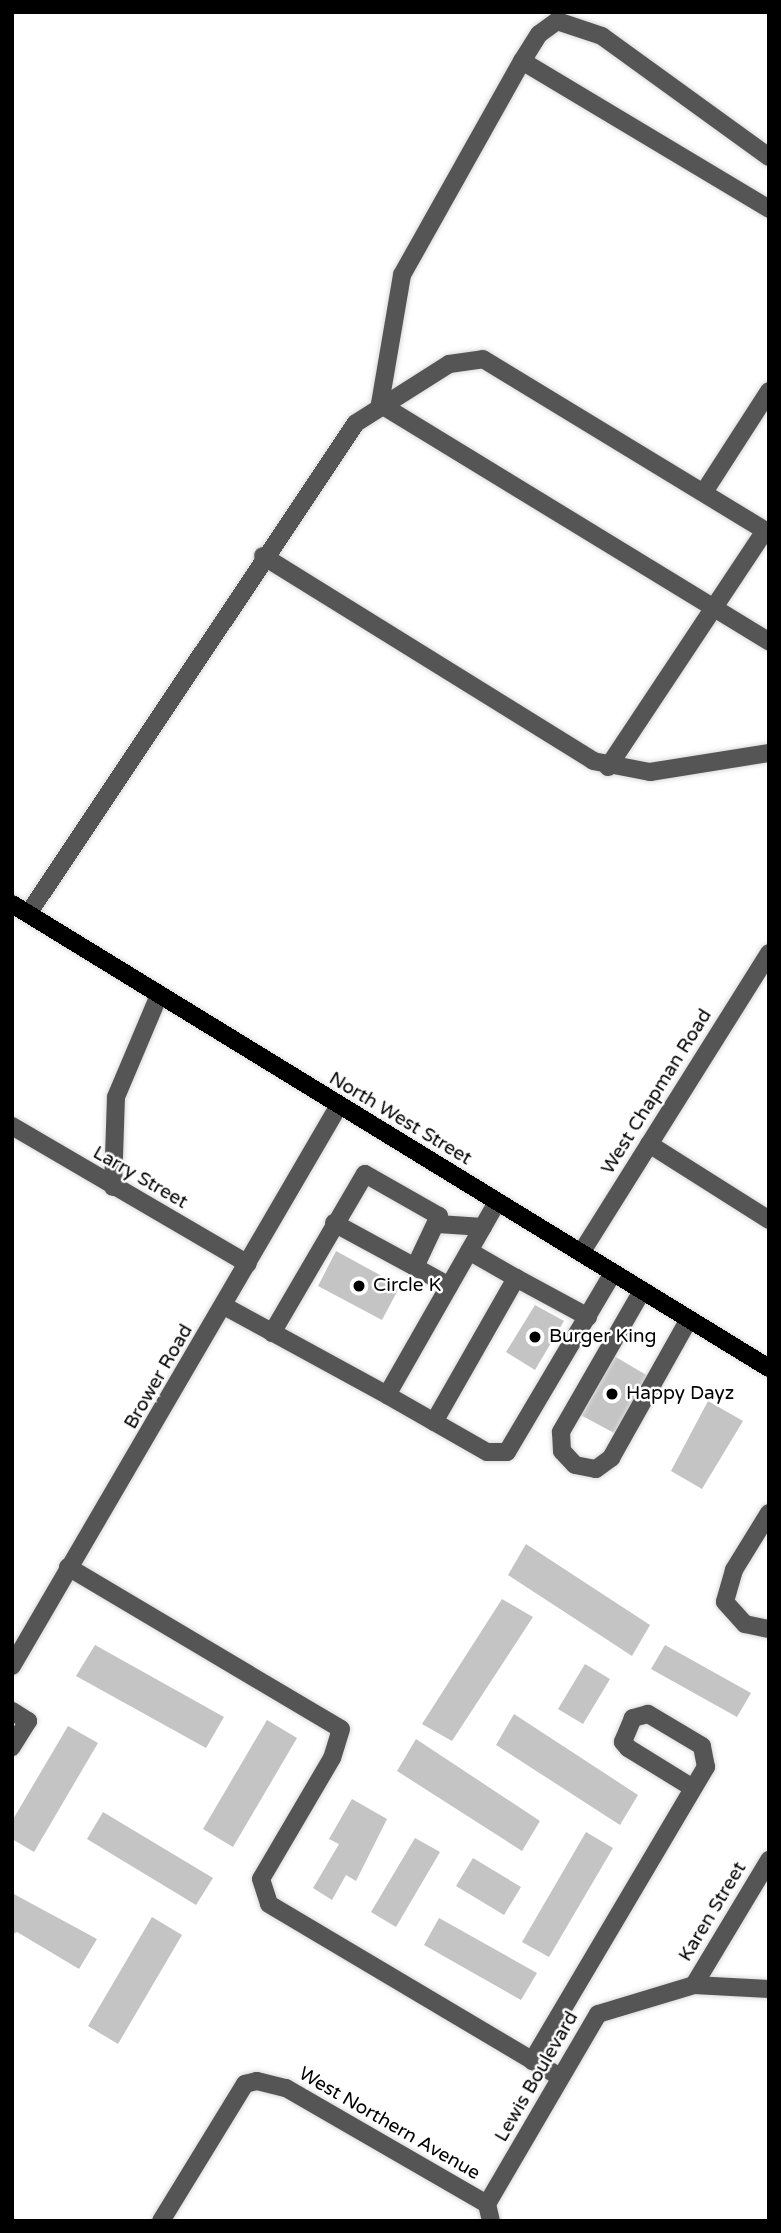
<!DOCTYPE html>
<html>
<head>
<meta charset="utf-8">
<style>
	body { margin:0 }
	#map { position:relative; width:781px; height:2233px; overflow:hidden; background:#fff; font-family:"Varela Round",sans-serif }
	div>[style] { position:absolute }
	.building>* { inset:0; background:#c4c4c4 }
	.roads { filter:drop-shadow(0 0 2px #dbdbdb) drop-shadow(0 0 2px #dbdbdb) }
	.minor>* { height:18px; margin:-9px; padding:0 9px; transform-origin:9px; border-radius:9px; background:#555 }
	.major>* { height:18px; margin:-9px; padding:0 9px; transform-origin:9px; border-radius:9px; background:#000 }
	.dots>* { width:19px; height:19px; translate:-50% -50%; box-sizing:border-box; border:4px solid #fff; border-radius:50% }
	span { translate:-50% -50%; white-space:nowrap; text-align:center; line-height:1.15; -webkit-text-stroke:5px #fff; paint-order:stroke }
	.street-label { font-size:19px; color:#000 }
	.poi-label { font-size:19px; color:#000 }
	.left { translate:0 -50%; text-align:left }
	.frame { position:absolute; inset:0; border:14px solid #000; pointer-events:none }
</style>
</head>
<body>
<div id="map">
	<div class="building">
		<i style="clip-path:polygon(336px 1251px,400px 1286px,382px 1320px,318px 1286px)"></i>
		<i style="clip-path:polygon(535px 1305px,564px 1321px,535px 1370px,506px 1352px)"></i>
		<i style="clip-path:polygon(609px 1353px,648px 1376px,616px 1434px,575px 1412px)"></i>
		<i style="clip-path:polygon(708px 1401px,743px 1421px,702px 1489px,671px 1471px)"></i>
		<i style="clip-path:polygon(526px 1544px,650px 1625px,632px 1656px,508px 1575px)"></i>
		<i style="clip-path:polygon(502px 1599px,533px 1617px,452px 1741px,422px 1724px)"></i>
		<i style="clip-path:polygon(95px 1645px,224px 1717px,206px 1748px,76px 1676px)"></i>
		<i style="clip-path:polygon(665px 1645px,751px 1693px,737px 1717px,651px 1669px)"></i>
		<i style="clip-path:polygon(585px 1664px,610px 1679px,583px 1724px,558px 1709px)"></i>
		<i style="clip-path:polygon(514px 1714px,638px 1795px,620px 1825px,496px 1745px)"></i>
		<i style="clip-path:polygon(267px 1720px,297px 1738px,233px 1847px,203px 1829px)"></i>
		<i style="clip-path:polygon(68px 1726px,98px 1743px,34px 1852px,12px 1839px,12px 1821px)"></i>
		<i style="clip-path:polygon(416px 1739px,540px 1821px,522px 1851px,397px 1771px)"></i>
		<i style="clip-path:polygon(352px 1799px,387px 1819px,356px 1881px,346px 1875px,332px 1900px,313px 1888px,339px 1844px,329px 1839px)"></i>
		<i style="clip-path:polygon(103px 1812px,213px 1878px,196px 1905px,87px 1839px)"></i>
		<i style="clip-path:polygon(586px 1832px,613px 1848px,549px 1957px,522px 1942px)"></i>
		<i style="clip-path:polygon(415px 1838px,440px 1852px,396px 1927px,371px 1912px)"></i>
		<i style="clip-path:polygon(473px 1858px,521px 1887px,504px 1915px,456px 1886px)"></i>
		<i style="clip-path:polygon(12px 1893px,97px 1939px,79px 1969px,17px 1932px,12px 1935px)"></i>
		<i style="clip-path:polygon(152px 1917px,182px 1935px,118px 2044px,88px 2026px)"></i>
		<i style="clip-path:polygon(439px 1918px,537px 1973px,521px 2000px,424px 1945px)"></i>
	</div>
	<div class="roads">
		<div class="minor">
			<i style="left:522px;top:61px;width:288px;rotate:30.9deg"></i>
			<i style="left:769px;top:157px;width:206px;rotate:-144.1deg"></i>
			<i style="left:602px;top:36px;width:47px;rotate:-161.6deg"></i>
			<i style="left:557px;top:21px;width:22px;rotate:144deg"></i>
			<i style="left:539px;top:34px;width:32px;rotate:122deg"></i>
			<i style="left:522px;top:61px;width:245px;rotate:119.3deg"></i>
			<i style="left:402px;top:275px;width:131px;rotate:99.7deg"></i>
			<i style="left:380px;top:404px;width:456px;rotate:31.4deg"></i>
			<i style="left:704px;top:492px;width:120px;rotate:-57.2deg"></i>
			<i style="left:263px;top:556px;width:388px;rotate:31.8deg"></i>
			<i style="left:593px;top:761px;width:58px;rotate:10.9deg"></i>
			<i style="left:650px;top:772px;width:121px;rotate:-9.1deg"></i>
			<i style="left:608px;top:767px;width:283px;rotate:-56.4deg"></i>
			<i style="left:28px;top:914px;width:590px;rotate:-56.26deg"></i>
			<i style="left:356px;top:423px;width:110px;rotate:-32.4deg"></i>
			<i style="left:449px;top:364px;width:34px;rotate:-8deg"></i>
			<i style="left:483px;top:359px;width:335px;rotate:31.3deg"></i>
			<i style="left:12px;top:1126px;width:273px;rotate:30.3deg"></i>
			<i style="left:649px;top:1144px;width:142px;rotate:32.3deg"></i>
			<i style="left:113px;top:1187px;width:90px;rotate:-88.1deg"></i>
			<i style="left:116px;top:1097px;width:111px;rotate:-67.1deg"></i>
			<i style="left:334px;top:1223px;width:92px;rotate:28.5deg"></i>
			<i style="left:438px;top:1224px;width:45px;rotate:3.8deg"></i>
			<i style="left:581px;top:1253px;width:354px;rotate:-57.9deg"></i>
			<i style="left:516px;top:1278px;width:82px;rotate:28.4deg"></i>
			<i style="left:642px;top:1291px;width:163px;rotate:119.9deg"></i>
			<i style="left:561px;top:1432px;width:19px;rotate:87deg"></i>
			<i style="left:562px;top:1451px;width:19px;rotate:47deg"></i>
			<i style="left:575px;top:1465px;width:21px;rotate:11deg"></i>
			<i style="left:596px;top:1469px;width:19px;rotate:-36deg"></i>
			<i style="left:611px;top:1458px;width:159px;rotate:-60.7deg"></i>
			<i style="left:224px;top:1306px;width:186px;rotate:28.6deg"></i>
			<i style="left:387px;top:1395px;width:222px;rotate:-60.3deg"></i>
			<i style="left:272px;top:1333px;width:184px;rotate:-59.7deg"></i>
			<i style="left:365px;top:1174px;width:85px;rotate:29.6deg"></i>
			<i style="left:439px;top:1216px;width:56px;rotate:115.2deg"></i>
			<i style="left:415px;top:1267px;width:39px;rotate:29deg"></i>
			<i style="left:387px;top:1395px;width:115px;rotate:29.7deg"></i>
			<i style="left:487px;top:1452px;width:20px"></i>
			<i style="left:507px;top:1452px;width:208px;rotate:-59.4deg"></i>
			<i style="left:434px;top:1422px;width:166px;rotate:-60.3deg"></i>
			<i style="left:516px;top:1278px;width:54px;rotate:-150.1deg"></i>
			<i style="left:769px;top:1513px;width:67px;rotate:121.6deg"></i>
			<i style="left:734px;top:1570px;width:33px;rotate:106deg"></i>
			<i style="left:725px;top:1602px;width:30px;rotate:48deg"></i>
			<i style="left:745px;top:1624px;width:25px;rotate:12deg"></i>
			<i style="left:68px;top:1567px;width:317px;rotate:30.7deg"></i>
			<i style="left:341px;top:1729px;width:30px;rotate:107deg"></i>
			<i style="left:332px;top:1758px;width:140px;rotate:120.4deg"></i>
			<i style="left:261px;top:1879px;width:26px;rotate:72deg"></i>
			<i style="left:269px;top:1904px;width:339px;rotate:30.7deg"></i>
			<i style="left:12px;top:1666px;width:647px;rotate:-59.75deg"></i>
			<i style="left:12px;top:1711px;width:19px;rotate:32deg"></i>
			<i style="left:28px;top:1721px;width:31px;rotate:122deg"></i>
			<i style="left:694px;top:1985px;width:146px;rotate:-59deg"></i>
			<i style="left:532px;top:2061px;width:342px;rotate:-59.4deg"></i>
			<i style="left:706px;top:1767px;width:21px;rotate:-101deg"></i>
			<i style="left:702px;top:1746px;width:63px;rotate:-149.3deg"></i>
			<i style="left:648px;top:1714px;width:16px;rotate:165deg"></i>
			<i style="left:633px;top:1718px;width:26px;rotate:113deg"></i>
			<i style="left:623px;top:1742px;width:8px;rotate:50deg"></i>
			<i style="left:628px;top:1748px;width:76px;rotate:31.6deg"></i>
			<i style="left:487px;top:2204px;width:220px;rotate:-59.7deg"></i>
			<i style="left:598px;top:2014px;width:100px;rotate:-16.8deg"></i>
			<i style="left:694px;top:1985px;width:75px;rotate:3.1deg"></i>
			<i style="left:161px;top:2221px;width:161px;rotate:-58.5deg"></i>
			<i style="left:245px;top:2084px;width:12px;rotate:-14deg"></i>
			<i style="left:257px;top:2081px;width:30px;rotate:14deg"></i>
			<i style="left:286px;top:2088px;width:232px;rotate:30deg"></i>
			<i style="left:487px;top:2204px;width:17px;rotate:77deg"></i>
		</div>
		<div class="major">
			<i style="left:12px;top:904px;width:888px;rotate:31.51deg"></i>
		</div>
	</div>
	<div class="dots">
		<i style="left:359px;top:1286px;background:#000"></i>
		<i style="left:535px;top:1337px;background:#000"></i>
		<i style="left:612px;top:1394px;background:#000"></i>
	</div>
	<div class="street-label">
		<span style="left:657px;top:1092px;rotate:-58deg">West Chapman Road</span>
		<span style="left:400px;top:1119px;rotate:31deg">North West Street</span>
		<span style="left:140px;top:1178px;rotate:30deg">Larry Street</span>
		<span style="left:159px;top:1377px;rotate:-60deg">Brower Road</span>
		<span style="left:713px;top:1912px;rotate:-59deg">Karen Street</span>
		<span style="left:537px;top:2077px;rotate:-60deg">Lewis Boulevard</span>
		<span style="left:389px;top:2124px;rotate:30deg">West Northern Avenue</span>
	</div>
	<div class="poi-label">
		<span class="left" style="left:373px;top:1286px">Circle K</span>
		<span class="left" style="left:549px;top:1337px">Burger King</span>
		<span class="left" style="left:626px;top:1394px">Happy Dayz</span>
	</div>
	<div class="frame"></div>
</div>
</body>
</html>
